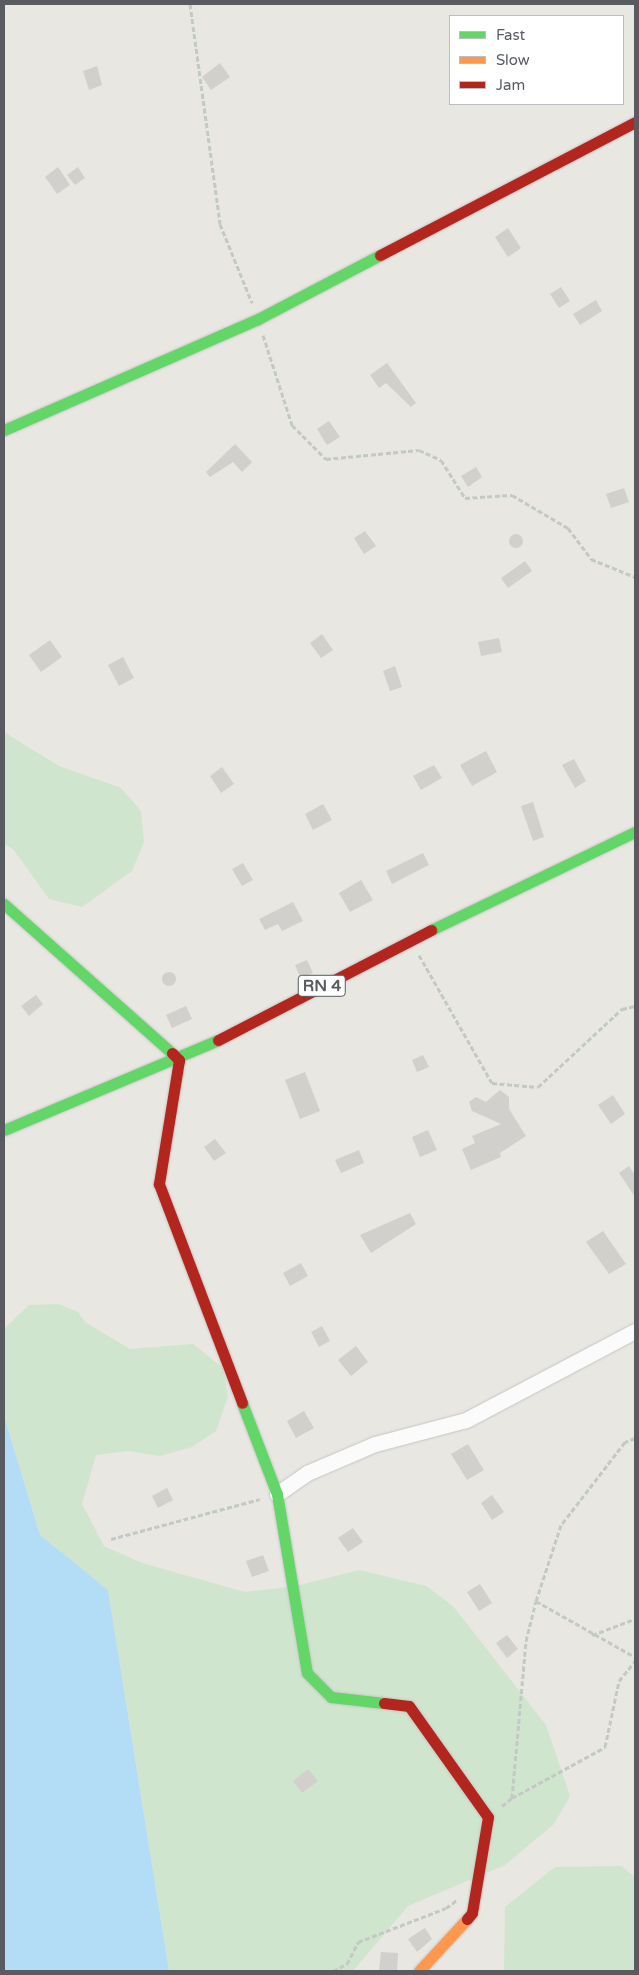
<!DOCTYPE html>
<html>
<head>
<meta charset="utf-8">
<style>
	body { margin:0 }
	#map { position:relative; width:639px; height:1975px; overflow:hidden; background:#e8e7e2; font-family:"Varela Round",sans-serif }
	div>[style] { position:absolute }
	.green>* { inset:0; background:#d0e5cd }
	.water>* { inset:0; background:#b3ddf6 }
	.building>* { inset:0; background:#d1d0cd }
	.round { border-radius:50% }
	.path>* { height:3px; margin-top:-1.5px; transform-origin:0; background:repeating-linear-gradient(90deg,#c3c9c5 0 5px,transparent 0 7.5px) }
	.roads { filter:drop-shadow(0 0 1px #c5c5c4) drop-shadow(0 0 1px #c5c5c4) }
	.street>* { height:15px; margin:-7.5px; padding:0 7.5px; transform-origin:7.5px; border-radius:7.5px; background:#fcfbfb }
	.fast>* { height:11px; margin:-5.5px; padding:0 5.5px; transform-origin:5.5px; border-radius:5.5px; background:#63d668 }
	.slow>* { height:11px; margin:-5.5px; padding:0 5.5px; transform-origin:5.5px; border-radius:5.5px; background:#ff974d }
	.jam>* { height:11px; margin:-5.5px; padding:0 5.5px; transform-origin:5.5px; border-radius:5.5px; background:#b3261e }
	span { translate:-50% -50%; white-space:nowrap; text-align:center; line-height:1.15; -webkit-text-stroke:4px #fff; paint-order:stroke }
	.shield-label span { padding:1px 4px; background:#fff; border:1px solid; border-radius:4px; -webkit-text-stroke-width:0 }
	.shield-label { font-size:16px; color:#585c60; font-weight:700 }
	.frame { position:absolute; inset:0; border:5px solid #585c60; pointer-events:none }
	.legend { position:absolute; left:449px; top:15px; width:175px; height:90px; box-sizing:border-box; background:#fff; border:1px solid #bcbebf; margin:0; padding:6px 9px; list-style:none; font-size:15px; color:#585c60 }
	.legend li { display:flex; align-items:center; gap:10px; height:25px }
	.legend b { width:25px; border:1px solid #bcbebf }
</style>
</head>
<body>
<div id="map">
	<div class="green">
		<i style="clip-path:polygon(4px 732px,59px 766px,121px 788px,141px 811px,144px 842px,132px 871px,82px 907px,49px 899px,13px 849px,4px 844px)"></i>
		<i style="clip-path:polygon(59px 1304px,78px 1312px,85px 1322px,130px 1349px,193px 1344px,223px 1368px,228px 1396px,216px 1431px,192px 1447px,160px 1456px,128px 1451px,96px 1455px,82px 1504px,104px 1546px,142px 1563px,245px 1592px,296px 1586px,359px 1570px,426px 1586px,453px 1606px,546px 1725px,570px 1796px,554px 1824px,505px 1865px,408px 1906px,353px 1971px,169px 1971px,108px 1590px,40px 1535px,4px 1416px,4px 1329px,29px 1305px)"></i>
		<i style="clip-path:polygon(621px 1866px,635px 1877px,635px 1971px,504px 1971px,505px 1907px,555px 1867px)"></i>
	</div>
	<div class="water">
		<i style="clip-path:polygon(4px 1416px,40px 1535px,108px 1590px,169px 1971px,4px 1971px)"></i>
	</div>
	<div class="building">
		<i style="clip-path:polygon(220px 63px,230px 77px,211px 90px,202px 77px)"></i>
		<i style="clip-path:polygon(97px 66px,102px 85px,89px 90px,83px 71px)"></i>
		<i style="clip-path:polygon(58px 167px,70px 185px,57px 194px,45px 177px)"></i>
		<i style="clip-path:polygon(78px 167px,85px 178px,75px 185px,67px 175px)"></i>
		<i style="clip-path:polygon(508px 228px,521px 248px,508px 257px,495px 237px)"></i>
		<i style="clip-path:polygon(561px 287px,570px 301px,559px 308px,550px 294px)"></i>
		<i style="clip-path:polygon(596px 300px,602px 311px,580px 325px,573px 314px)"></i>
		<i style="clip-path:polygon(387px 363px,416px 403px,411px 407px,386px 383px,379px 388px,370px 375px)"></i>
		<i style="clip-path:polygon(329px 421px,340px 437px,327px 445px,317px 429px)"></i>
		<i style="clip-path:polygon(235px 444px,252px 462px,242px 472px,233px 462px,210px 477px,206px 472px)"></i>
		<i style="clip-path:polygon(476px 467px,482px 477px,468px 487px,461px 476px)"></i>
		<i style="clip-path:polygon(624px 488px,629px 502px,611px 508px,606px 494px)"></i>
		<i style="clip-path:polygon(365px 531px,376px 546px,364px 554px,354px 538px)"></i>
		<i class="round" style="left:509px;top:534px;width:14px;height:14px"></i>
		<i style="clip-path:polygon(525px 561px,532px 571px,508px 588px,501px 578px)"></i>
		<i style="clip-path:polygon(322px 634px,333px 650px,321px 658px,310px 643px)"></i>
		<i style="clip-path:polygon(499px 638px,502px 652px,481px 656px,478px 642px)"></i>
		<i style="clip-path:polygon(50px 640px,62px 657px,41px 672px,29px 655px)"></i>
		<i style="clip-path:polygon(123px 657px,134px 678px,119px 686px,108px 665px)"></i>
		<i style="clip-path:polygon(395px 666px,402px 687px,390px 691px,383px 671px)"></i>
		<i style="clip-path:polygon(486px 751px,497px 772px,472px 786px,460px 765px)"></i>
		<i style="clip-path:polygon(574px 759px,586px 781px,575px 788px,562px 765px)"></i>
		<i style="clip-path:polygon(434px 765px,442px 778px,421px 790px,413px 776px)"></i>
		<i style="clip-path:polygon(222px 767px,234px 784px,221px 793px,210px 776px)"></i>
		<i style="clip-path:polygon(533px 802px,544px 837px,533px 841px,521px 806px)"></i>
		<i style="clip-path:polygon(323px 804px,332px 820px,313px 830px,305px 814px)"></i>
		<i style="clip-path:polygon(423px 853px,429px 865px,392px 884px,386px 871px)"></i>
		<i style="clip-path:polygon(243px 863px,253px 880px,242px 886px,232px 869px)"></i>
		<i style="clip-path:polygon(361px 880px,373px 900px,350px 912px,339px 893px)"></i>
		<i style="clip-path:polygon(293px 902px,303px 921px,282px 931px,278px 924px,265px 930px,259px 919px)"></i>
		<i style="clip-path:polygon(307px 960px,313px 973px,301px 979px,295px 965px)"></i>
		<i class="round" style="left:162px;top:972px;width:14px;height:14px"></i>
		<i style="clip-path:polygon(36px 995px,43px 1004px,29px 1016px,21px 1006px)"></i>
		<i style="clip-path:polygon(186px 1006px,192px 1019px,172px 1028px,166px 1015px)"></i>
		<i style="clip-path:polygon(423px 1055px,429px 1067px,417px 1072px,412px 1060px)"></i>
		<i style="clip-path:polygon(305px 1072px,320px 1111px,300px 1119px,285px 1080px)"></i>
		<i style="clip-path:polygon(500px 1090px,509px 1097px,509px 1109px,526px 1136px,500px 1153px,501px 1157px,471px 1170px,462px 1149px,475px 1143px,472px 1136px,501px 1124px,472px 1111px,469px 1102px,476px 1097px,486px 1102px)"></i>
		<i style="clip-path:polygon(613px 1095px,625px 1114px,611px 1124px,598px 1105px)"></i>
		<i style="clip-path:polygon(428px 1130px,437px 1150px,420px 1157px,412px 1137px)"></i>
		<i style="clip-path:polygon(215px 1139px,226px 1153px,214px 1161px,204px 1147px)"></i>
		<i style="clip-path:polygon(359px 1150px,364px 1163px,341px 1173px,335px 1160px)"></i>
		<i style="clip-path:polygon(629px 1166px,635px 1175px,635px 1197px,619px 1173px)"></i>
		<i style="clip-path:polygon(410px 1213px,416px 1224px,371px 1253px,360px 1235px)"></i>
		<i style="clip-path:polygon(603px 1231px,626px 1264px,609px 1274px,586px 1242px)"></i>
		<i style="clip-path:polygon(301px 1263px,308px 1276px,290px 1286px,283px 1273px)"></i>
		<i style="clip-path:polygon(322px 1326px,330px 1341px,319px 1347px,311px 1332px)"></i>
		<i style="clip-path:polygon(356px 1346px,368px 1362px,351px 1376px,338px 1360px)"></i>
		<i style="clip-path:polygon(304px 1411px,314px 1428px,296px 1438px,287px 1421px)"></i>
		<i style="clip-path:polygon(468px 1444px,484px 1470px,467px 1480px,451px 1454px)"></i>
		<i style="clip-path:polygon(167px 1488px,173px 1500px,158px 1508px,152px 1496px)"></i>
		<i style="clip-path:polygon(492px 1495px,504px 1512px,492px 1520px,481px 1503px)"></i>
		<i style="clip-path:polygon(353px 1528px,363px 1542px,348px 1552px,338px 1538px)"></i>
		<i style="clip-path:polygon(263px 1555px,269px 1571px,252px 1577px,246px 1561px)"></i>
		<i style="clip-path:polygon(480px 1584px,492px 1603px,479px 1611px,467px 1592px)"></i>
		<i style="clip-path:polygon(507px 1635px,518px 1649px,507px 1658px,496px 1643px)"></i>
		<i style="clip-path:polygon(308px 1769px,318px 1781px,302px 1793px,293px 1781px)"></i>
		<i style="clip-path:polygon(425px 1928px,432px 1939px,417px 1952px,408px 1939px)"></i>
		<i style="clip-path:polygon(381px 1952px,398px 1953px,397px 1971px,379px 1971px)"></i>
	</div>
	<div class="path">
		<i style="left:190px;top:4px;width:222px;rotate:82.2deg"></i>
		<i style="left:220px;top:224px;width:85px;rotate:67.9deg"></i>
		<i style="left:263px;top:335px;width:95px;rotate:72.1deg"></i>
		<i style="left:292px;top:425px;width:48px;rotate:45deg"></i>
		<i style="left:326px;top:459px;width:93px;rotate:-5.5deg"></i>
		<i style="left:419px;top:450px;width:24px;rotate:24deg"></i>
		<i style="left:441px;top:460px;width:45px;rotate:57.7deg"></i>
		<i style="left:465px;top:498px;width:47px;rotate:-3.7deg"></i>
		<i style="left:512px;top:495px;width:65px;rotate:30.5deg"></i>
		<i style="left:568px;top:528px;width:39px;rotate:53deg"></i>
		<i style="left:591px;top:559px;width:48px;rotate:22.2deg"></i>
		<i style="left:419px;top:955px;width:147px;rotate:60.3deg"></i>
		<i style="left:492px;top:1083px;width:46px;rotate:5deg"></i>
		<i style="left:538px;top:1087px;width:115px;rotate:-42.9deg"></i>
		<i style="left:622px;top:1009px;width:13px;rotate:-13deg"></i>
		<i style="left:635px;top:1438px;width:11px;rotate:158deg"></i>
		<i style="left:625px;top:1442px;width:105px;rotate:127.6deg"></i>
		<i style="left:561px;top:1525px;width:80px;rotate:108.2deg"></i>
		<i style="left:536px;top:1601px;width:114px;rotate:29.5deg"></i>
		<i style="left:111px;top:1539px;width:154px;rotate:-15deg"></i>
		<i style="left:592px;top:1635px;width:46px;rotate:-20.4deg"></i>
		<i style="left:512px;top:1798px;width:106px;rotate:-28.7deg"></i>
		<i style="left:605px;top:1747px;width:67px;rotate:-78deg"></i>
		<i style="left:619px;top:1681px;width:26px;rotate:-51deg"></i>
		<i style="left:502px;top:1806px;width:13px;rotate:-39deg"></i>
		<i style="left:512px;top:1798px;width:158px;rotate:-84.9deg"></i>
		<i style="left:526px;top:1641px;width:41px;rotate:-76deg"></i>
		<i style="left:333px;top:1971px;width:16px;rotate:-27deg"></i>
		<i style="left:347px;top:1964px;width:25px;rotate:-63deg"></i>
		<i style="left:358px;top:1942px;width:94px;rotate:-21.1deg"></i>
		<i style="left:446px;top:1908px;width:14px;rotate:-36deg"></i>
	</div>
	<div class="roads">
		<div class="street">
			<i style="left:277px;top:1494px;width:37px;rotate:-35deg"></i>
			<i style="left:307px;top:1473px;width:74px;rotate:-23.1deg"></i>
			<i style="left:375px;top:1444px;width:94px;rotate:-14.8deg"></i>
			<i style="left:466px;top:1420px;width:191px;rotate:-27.8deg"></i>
		</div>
		<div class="fast">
			<i style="left:4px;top:430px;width:277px;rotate:-23.6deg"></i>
			<i style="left:258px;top:319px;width:138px;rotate:-27.7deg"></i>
			<i style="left:4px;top:904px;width:225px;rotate:41.6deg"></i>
			<i style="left:431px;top:930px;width:226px;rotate:-25.7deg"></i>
			<i style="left:4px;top:1130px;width:232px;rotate:-22.8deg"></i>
			<i style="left:242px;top:1403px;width:97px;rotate:69deg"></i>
			<i style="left:277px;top:1494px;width:181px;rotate:80.5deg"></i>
			<i style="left:307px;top:1673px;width:34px;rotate:45deg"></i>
			<i style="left:331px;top:1697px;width:53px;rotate:6.5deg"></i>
		</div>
		<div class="slow">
			<i style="left:419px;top:1971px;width:71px;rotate:-47.3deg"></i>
		</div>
		<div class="jam">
			<i style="left:380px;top:255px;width:288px;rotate:-27.5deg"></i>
			<i style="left:218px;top:1040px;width:240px;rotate:-27.3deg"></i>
			<i style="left:172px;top:1053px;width:10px;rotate:45deg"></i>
			<i style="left:179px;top:1060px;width:126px;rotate:99.2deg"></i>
			<i style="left:159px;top:1184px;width:234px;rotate:69.2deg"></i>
			<i style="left:384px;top:1703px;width:25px;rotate:7deg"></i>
			<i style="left:409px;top:1706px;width:136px;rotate:54.6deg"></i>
			<i style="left:488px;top:1817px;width:97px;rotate:99.5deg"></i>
			<i style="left:472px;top:1913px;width:8px;rotate:130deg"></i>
		</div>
	</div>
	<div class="shield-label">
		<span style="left:322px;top:986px">RN 4</span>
	</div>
	<div class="frame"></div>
	<ul class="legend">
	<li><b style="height:6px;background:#63d668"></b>Fast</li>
	<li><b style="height:6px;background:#ff974d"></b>Slow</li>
	<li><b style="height:6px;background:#b3261e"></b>Jam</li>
	</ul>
</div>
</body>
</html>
